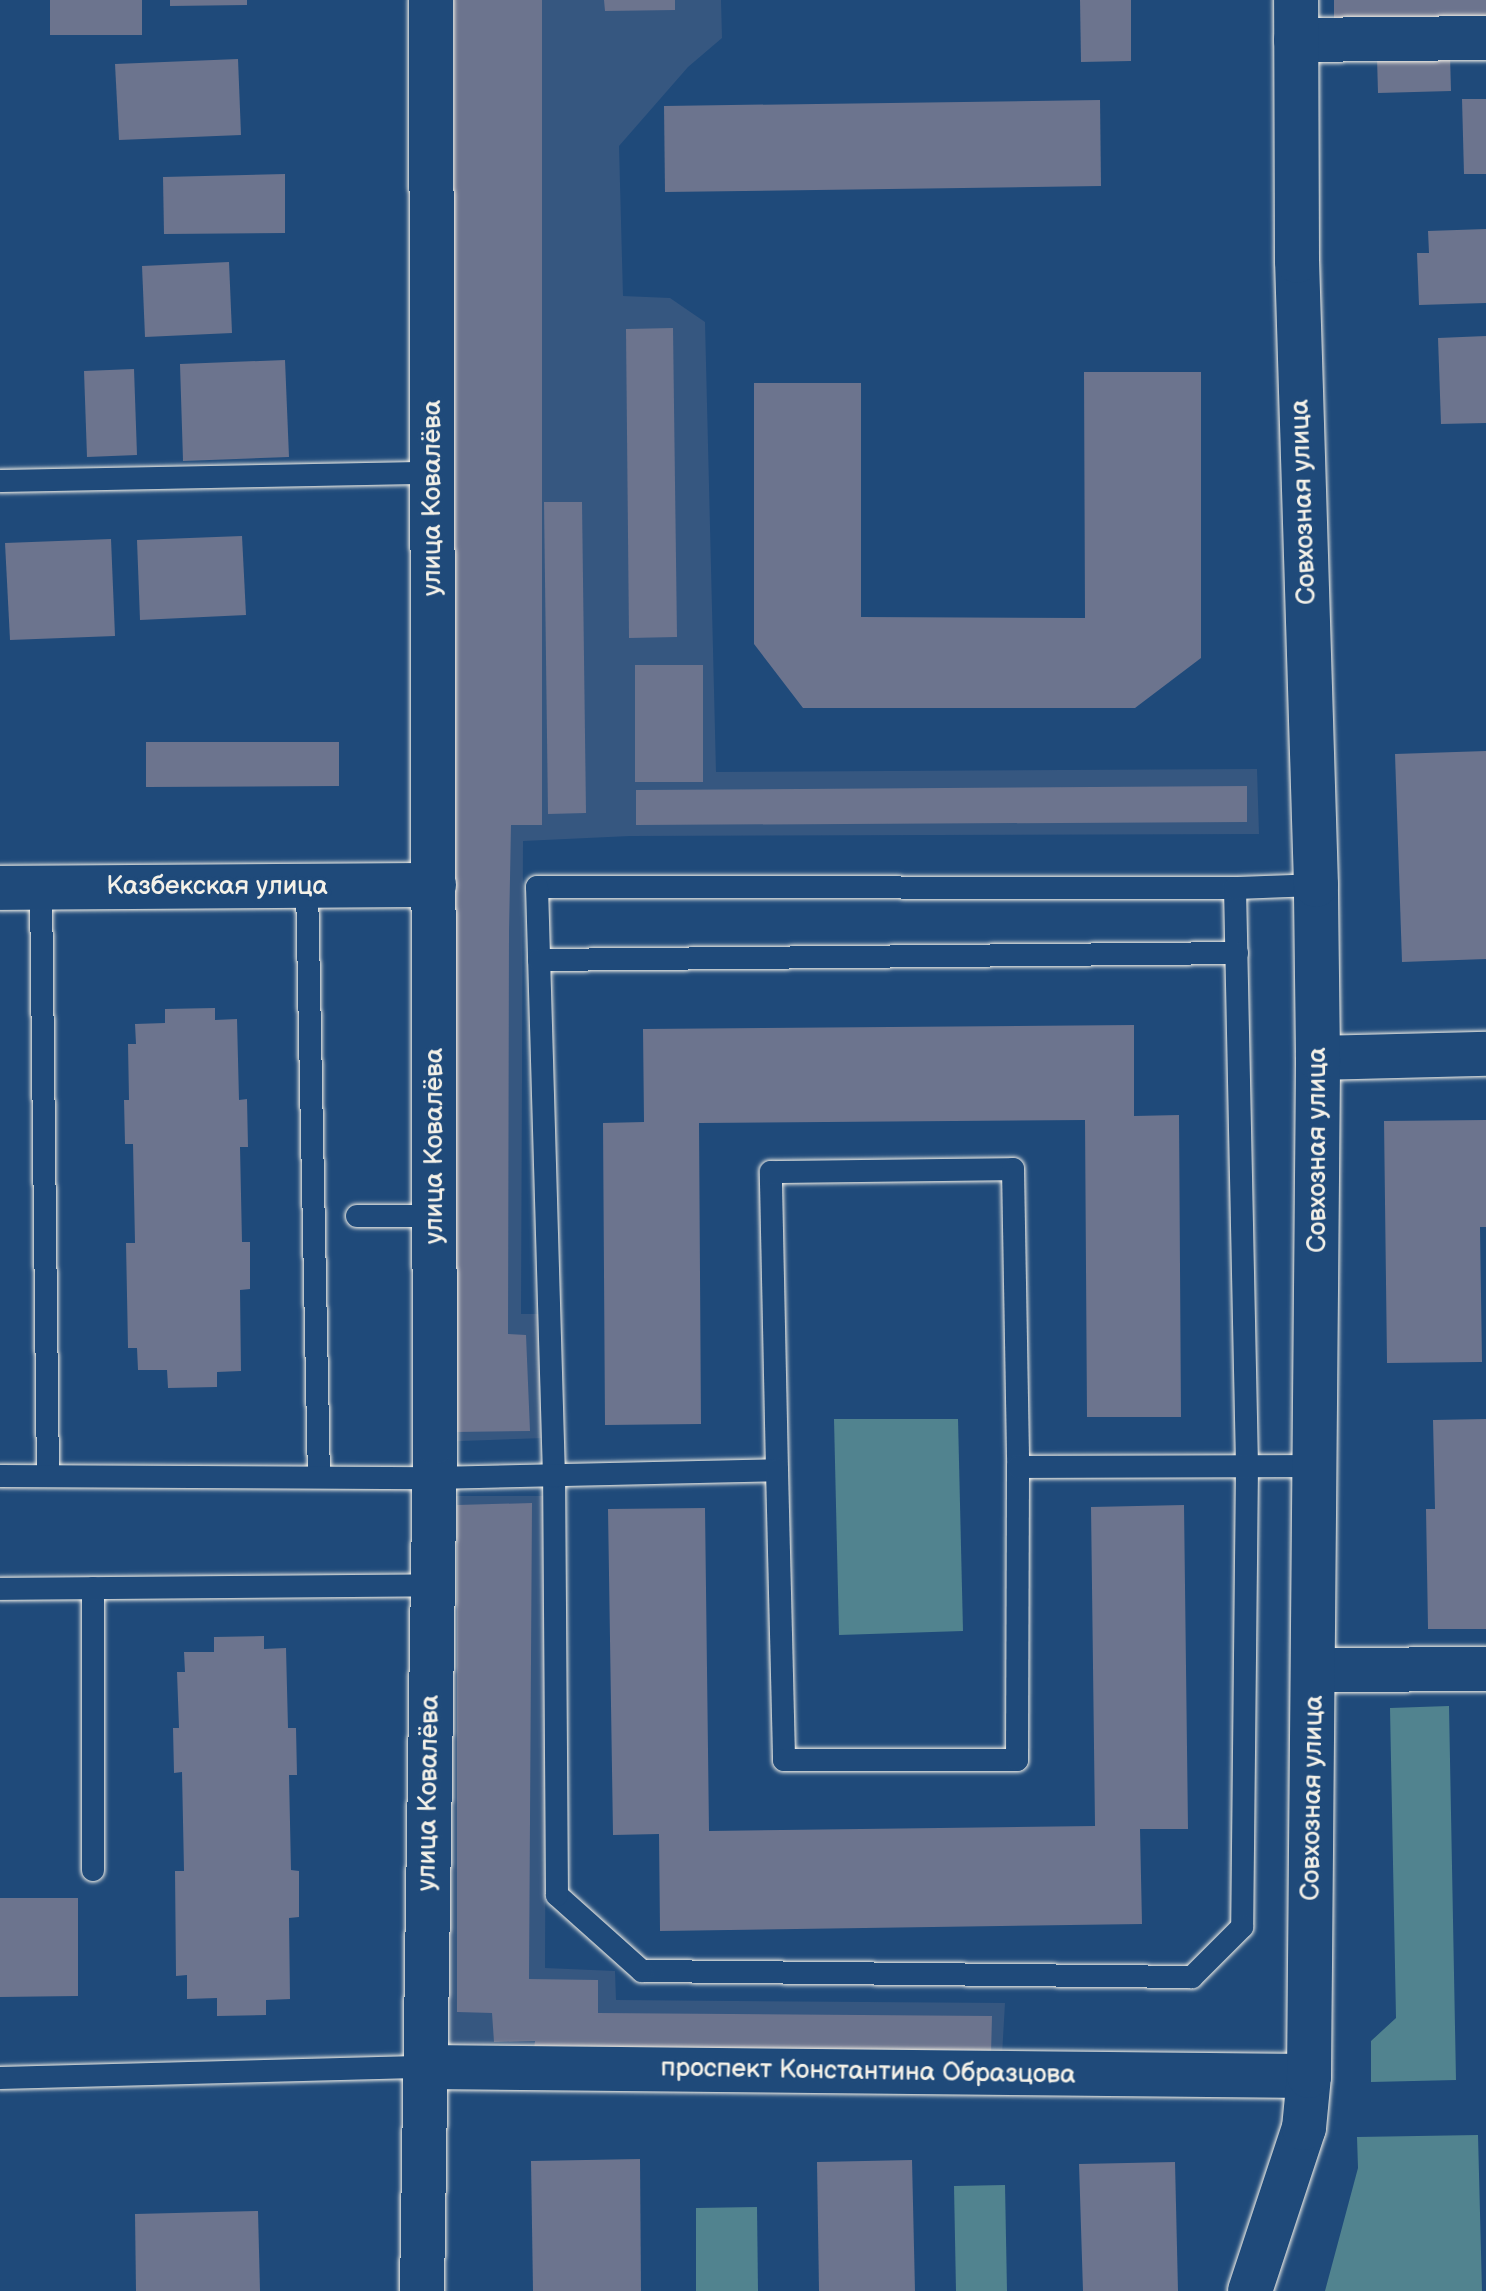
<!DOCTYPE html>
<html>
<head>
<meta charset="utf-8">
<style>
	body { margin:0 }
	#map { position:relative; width:1486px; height:2291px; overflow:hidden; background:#1f4a7a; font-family:"Balsamiq Sans",sans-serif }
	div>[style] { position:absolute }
	.built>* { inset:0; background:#365780 }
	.green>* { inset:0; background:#51838f }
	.building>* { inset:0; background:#6c748e }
	.roads { filter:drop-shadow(0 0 2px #f4f1e8) drop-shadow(0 0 2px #f4f1e8) }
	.service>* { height:22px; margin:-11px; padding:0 11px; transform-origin:11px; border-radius:11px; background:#1f4a7a }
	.minor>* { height:44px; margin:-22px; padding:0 22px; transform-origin:22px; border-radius:22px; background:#1f4a7a }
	span { translate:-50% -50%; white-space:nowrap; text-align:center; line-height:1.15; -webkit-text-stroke:8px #1f4a7a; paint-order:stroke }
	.street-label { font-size:26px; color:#f4f1e8 }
</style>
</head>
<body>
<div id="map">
	<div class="built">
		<i style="clip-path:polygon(431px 0,721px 0,722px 38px,688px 67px,619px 146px,623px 296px,670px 298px,705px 322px,716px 772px,1257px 769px,1259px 834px,630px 836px,523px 841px,521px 1314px,541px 1314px,545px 1438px,435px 1442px)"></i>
		<i style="clip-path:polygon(434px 1496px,547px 1496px,545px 1968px,615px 1971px,616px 2000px,1005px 2003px,1001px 2073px,426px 2067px)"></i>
	</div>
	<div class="green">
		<i style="clip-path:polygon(834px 1419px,958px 1419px,963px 1631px,839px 1635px)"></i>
		<i style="clip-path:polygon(1449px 1706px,1456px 2080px,1371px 2082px,1371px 2041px,1396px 2018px,1390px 1708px)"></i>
		<i style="clip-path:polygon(1478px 2135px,1482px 2291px,1325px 2291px,1358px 2168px,1357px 2137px)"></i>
		<i style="clip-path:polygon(1005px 2185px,1007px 2291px,956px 2291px,954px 2186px)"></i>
		<i style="clip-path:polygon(757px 2207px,758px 2291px,696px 2291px,696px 2208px)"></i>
	</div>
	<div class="building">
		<i style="clip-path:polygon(50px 0,142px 0,142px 35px,50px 35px)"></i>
		<i style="clip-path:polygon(170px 0,247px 0,247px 5px,170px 6px)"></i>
		<i style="clip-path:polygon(454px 0,542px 0,542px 825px,511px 825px,509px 932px,508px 1334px,526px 1335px,530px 1431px,454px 1432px)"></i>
		<i style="clip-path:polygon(604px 0,675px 0,675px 10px,605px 11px)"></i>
		<i style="clip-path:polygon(1080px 0,1131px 0,1131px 61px,1081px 62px)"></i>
		<i style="clip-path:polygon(1334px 0,1486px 0,1486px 23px,1334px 24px)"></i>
		<i style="clip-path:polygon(1450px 55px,1451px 91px,1378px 93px,1377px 57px)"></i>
		<i style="clip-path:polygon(238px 59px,241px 135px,119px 140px,115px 64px)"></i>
		<i style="clip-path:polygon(1462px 99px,1486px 99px,1486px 174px,1464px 174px)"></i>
		<i style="clip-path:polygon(1100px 100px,1101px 186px,665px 192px,664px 106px)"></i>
		<i style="clip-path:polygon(285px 174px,285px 233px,164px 234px,163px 177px)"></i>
		<i style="clip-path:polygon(1486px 229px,1486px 303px,1419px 305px,1417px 253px,1429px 253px,1428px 231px)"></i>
		<i style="clip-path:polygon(229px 262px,232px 333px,145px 337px,142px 266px)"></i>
		<i style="clip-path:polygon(673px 328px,677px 637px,629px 638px,626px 329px)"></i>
		<i style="clip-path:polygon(1486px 336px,1486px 423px,1441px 424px,1438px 338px)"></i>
		<i style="clip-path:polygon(285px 360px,289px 457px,183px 461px,180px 364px)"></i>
		<i style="clip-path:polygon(134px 369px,137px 455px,87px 457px,84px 371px)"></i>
		<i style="clip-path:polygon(1084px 372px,1201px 372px,1201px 658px,1135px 708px,803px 708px,754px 644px,754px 383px,861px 383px,861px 617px,1085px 618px)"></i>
		<i style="clip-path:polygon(544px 502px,582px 502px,586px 813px,548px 814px)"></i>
		<i style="clip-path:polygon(242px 536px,246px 615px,140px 620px,137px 540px)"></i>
		<i style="clip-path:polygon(111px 539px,115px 636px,10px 640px,5px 543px)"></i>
		<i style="clip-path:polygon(635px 665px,703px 665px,703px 782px,635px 782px)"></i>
		<i style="clip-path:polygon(146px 742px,339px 742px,339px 786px,146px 787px)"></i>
		<i style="clip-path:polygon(1486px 751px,1486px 959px,1402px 962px,1395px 754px)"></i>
		<i style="clip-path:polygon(1247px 786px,1247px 822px,636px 825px,636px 790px)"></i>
		<i style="clip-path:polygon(215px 1008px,215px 1020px,237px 1019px,239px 1100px,247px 1099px,248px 1147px,240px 1147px,242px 1242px,250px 1242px,250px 1289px,240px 1290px,241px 1371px,217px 1372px,217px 1387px,168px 1388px,167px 1370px,138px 1370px,137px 1348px,128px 1348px,126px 1243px,135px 1243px,133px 1144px,125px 1144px,124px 1100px,129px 1100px,128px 1044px,136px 1044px,135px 1024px,165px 1023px,165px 1009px)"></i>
		<i style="clip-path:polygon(1134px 1025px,1134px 1116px,1179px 1115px,1181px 1417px,1087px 1417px,1085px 1120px,699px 1123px,701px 1424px,605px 1425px,603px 1123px,644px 1122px,643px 1029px)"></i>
		<i style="clip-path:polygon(1486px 1120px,1486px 1227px,1480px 1227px,1482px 1362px,1387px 1363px,1384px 1121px)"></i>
		<i style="clip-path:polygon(1486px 1419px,1486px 1629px,1428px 1629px,1426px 1509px,1435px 1509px,1433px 1420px)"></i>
		<i style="clip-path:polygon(532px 1503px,529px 1979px,598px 1980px,598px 2013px,992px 2016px,991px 2055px,534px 2049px,535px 2041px,494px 2042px,492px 2013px,457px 2012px,457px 1505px)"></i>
		<i style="clip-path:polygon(1184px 1505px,1188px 1829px,1140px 1829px,1142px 1924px,660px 1931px,659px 1834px,613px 1835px,608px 1509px,705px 1508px,709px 1831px,1095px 1826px,1091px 1507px)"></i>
		<i style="clip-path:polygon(264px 1636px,264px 1649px,286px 1648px,288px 1728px,296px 1728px,297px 1775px,289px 1775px,291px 1870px,299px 1871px,299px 1917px,289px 1918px,290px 1999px,266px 2000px,266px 2015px,217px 2016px,217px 1998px,187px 1999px,187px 1975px,176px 1976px,175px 1871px,184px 1871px,182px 1772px,174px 1773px,173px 1728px,179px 1728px,177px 1672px,185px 1672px,184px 1652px,214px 1652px,214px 1637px)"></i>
		<i style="clip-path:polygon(0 1898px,78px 1898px,78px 1996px,0 1997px)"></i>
		<i style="clip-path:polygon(640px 2159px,641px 2291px,533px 2291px,531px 2161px)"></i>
		<i style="clip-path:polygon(912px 2160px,915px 2291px,819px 2291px,817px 2162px)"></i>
		<i style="clip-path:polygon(1175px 2162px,1178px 2291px,1083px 2291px,1079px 2164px)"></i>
		<i style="clip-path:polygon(258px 2211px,260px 2291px,136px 2291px,135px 2214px)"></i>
	</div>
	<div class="roads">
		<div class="service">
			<i style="left:0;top:481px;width:433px;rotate:-1.1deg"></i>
			<i style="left:307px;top:886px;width:591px;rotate:88.84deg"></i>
			<i style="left:537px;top:887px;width:698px;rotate:0.08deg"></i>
			<i style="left:1235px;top:888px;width:578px;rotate:88.81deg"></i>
			<i style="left:1247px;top:1466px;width:461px;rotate:90.6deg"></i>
			<i style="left:1242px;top:1927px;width:71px;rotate:135deg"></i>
			<i style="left:1192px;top:1977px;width:550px;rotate:-179.37deg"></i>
			<i style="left:642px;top:1971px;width:114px;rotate:-138.2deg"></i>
			<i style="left:557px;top:1895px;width:418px;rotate:-90.4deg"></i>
			<i style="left:554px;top:1477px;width:590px;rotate:-91.65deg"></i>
			<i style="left:41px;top:888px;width:587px;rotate:89.32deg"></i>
			<i style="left:1235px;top:888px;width:81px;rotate:-2.1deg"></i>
			<i style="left:539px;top:960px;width:698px;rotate:-0.57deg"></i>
			<i style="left:357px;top:1216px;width:78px"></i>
			<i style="left:777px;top:1470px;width:298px;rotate:-91.2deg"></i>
			<i style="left:771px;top:1172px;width:242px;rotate:-0.7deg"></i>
			<i style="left:1013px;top:1169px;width:298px;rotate:89deg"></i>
			<i style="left:0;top:1476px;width:434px;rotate:0.3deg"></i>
			<i style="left:434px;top:1478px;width:343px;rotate:-1.3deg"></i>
			<i style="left:777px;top:1470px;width:290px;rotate:88.6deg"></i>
			<i style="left:784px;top:1760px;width:233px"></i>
			<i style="left:1017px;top:1760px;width:293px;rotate:-89.8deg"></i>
			<i style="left:1018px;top:1467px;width:298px;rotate:-0.2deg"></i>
			<i style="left:93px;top:1588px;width:282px;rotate:90deg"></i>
			<i style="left:0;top:1589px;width:431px;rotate:-0.5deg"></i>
			<i style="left:0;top:2078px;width:426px;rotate:-1.5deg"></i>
		</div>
		<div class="minor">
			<i style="left:1296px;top:40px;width:190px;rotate:-0.6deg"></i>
			<i style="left:0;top:888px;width:434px;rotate:-0.4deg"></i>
			<i style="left:1318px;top:1058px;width:168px;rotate:-1.4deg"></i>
			<i style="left:1315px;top:1670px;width:171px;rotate:-0.3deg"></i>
			<i style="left:426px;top:2067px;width:883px;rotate:0.58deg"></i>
			<i style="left:422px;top:2291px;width:849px;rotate:-89.12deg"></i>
			<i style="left:435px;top:1442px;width:1442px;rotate:-90.16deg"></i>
			<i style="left:1250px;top:2291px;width:172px;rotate:-71.7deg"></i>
			<i style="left:1304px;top:2128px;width:52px;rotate:-84.5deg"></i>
			<i style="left:1309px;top:2076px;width:1018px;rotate:-89.49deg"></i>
			<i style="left:1318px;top:1058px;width:173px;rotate:-90.7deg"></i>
			<i style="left:1316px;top:885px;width:624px;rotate:-91.74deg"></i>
			<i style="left:1297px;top:261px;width:261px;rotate:-90.2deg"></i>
		</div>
	</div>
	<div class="street-label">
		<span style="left:433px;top:498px;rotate:-90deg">улица Ковалёва</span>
		<span style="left:1304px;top:502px;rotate:-92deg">Совхозная улица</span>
		<span style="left:217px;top:887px">Казбекская улица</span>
		<span style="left:435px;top:1146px;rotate:-90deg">улица Ковалёва</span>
		<span style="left:1318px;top:1150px;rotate:-90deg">Совхозная улица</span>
		<span style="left:429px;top:1793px;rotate:-89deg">улица Ковалёва</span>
		<span style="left:1313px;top:1798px;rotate:-89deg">Совхозная улица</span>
		<span style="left:868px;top:2072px;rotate:1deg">проспект Константина Образцова</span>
	</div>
</div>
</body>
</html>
